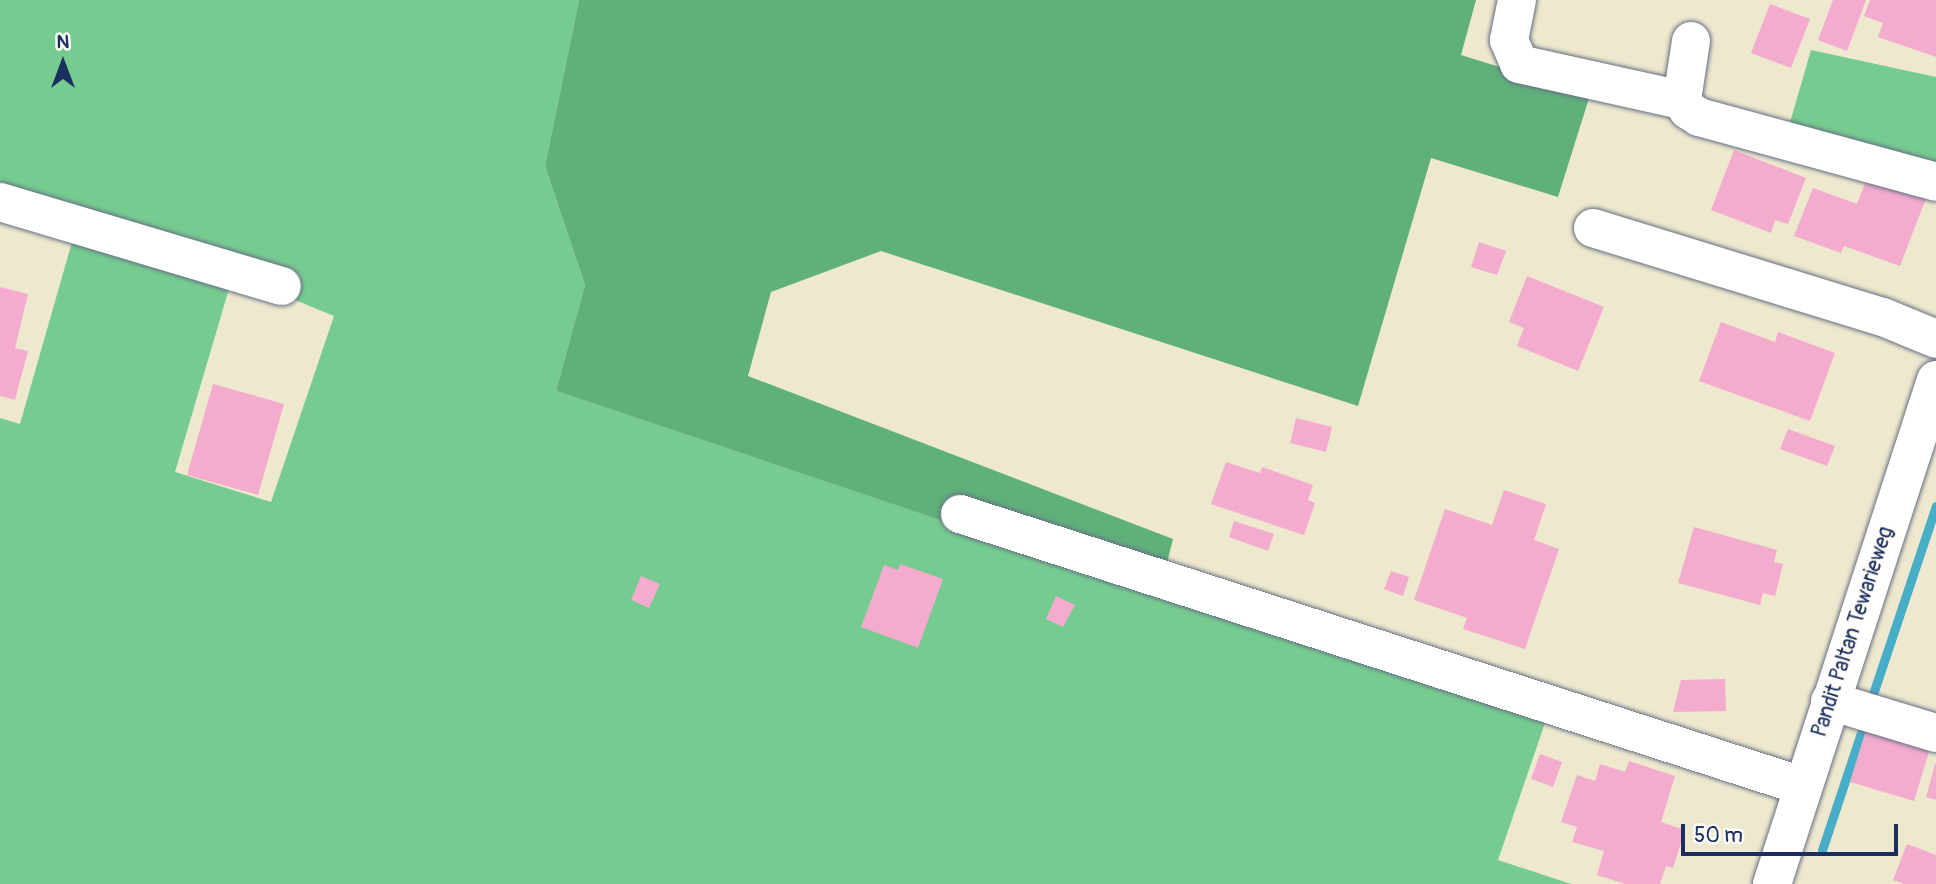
<!DOCTYPE html>
<html>
<head>
<meta charset="utf-8">
<style>
	body { margin:0 }
	#map { position:relative; width:1936px; height:884px; overflow:hidden; background:#eee9ce; font-family:Pangolin,sans-serif }
	div>[style] { position:absolute }
	.green>* { inset:0; background:#76cc90 }
	.forest>* { inset:0; background:#60b07a }
	.stream>* { height:9px; margin:-4.5px; padding:0 4.5px; transform-origin:4.5px; border-radius:4.5px; background:#48adc7 }
	.building>* { inset:0; background:#f3abce }
	.roads { filter:drop-shadow(0 0 2px #657085) drop-shadow(0 0 2px #657085) }
	.minor>* { height:38px; margin:-19px; padding:0 19px; transform-origin:19px; border-radius:19px; background:#fff }
	span { translate:-50% -50%; white-space:nowrap; text-align:center; line-height:1.15; -webkit-text-stroke:5px #fdfcf7; paint-order:stroke }
	.street-label { font-size:21px; color:#1b2f5e }
	.north { position:absolute; left:28px; top:28px; width:70px; height:70px; -webkit-text-stroke:5px #fdfcf7; paint-order:stroke; rotate:0deg; font-size:19px; font-weight:700; line-height:28px; text-align:center; color:#1b2f5e }
	.north::after { content:''; display:block; margin:auto; width:24px; height:32px; background:#1b2f5e; clip-path:polygon(50% 0,100% 100%,50% 72%,0 100%) }
	.scale { position:absolute; left:1681px; top:824px; width:217px; height:32px; box-sizing:border-box; border:4px solid #1b2f5e; border-top:0; padding-left:9px; font-size:21px; line-height:24px; white-space:nowrap; color:#1b2f5e; -webkit-text-stroke:5px #fdfcf7; paint-order:stroke }
</style>
</head>
<body>
<div id="map">
	<div class="green">
		<i style="clip-path:polygon(0 0,579px 0,545px 166px,585px 285px,556px 391px,1545px 723px,1498px 860px,1571px 884px,0 884px,0 418px,20px 424px,74px 235px,231px 282px,175px 472px,271px 502px,334px 316px,295px 300px,300px 282px,0 190px)"></i>
		<i style="clip-path:polygon(1811px 50px,1936px 77px,1936px 170px,1789px 126px)"></i>
	</div>
	<div class="forest">
		<i style="clip-path:polygon(579px 0,1476px 0,1461px 55px,1590px 95px,1558px 197px,1431px 158px,1358px 406px,881px 251px,771px 292px,748px 376px,1173px 539px,1165px 571px,943px 521px,556px 391px,585px 285px,545px 166px)"></i>
	</div>
	<div class="stream">
		<i style="left:1874px;top:691px;width:195px;rotate:-71.5deg"></i>
		<i style="left:1822px;top:850px;width:123px;rotate:-71.6deg"></i>
	</div>
	<div class="building">
		<i style="clip-path:polygon(1833px 0,1866px 0,1847px 51px,1818px 40px)"></i>
		<i style="clip-path:polygon(1870px 0,1936px 0,1936px 57px,1878px 37px,1883px 23px,1864px 16px)"></i>
		<i style="clip-path:polygon(1770px 4px,1810px 19px,1791px 68px,1751px 53px)"></i>
		<i style="clip-path:polygon(1734px 150px,1806px 178px,1788px 224px,1775px 220px,1771px 233px,1711px 210px)"></i>
		<i style="clip-path:polygon(1870px 171px,1928px 193px,1900px 266px,1844px 246px,1841px 253px,1794px 236px,1813px 188px,1857px 204px)"></i>
		<i style="clip-path:polygon(1479px 242px,1506px 251px,1497px 275px,1471px 267px)"></i>
		<i style="clip-path:polygon(1527px 276px,1604px 307px,1578px 371px,1517px 346px,1524px 328px,1509px 322px)"></i>
		<i style="clip-path:polygon(0 287px,28px 294px,15px 348px,28px 351px,15px 400px,0 396px)"></i>
		<i style="clip-path:polygon(1721px 322px,1775px 342px,1778px 332px,1835px 353px,1810px 421px,1699px 381px)"></i>
		<i style="clip-path:polygon(213px 384px,284px 404px,258px 495px,187px 475px)"></i>
		<i style="clip-path:polygon(1296px 418px,1332px 427px,1326px 452px,1290px 443px)"></i>
		<i style="clip-path:polygon(1788px 429px,1835px 446px,1827px 466px,1780px 449px)"></i>
		<i style="clip-path:polygon(1226px 462px,1260px 473px,1262px 467px,1313px 485px,1308px 500px,1315px 503px,1304px 535px,1211px 504px)"></i>
		<i style="clip-path:polygon(1504px 490px,1546px 504px,1534px 540px,1559px 549px,1525px 649px,1463px 629px,1467px 618px,1414px 600px,1445px 509px,1492px 525px)"></i>
		<i style="clip-path:polygon(1234px 521px,1274px 534px,1268px 551px,1229px 537px)"></i>
		<i style="clip-path:polygon(1694px 527px,1777px 550px,1774px 562px,1783px 564px,1775px 596px,1763px 593px,1760px 605px,1678px 583px)"></i>
		<i style="clip-path:polygon(900px 564px,943px 579px,918px 648px,861px 627px,884px 565px,898px 570px)"></i>
		<i style="clip-path:polygon(1391px 571px,1409px 577px,1403px 596px,1384px 589px)"></i>
		<i style="clip-path:polygon(641px 576px,660px 584px,649px 608px,631px 600px)"></i>
		<i style="clip-path:polygon(1056px 596px,1075px 605px,1063px 627px,1046px 619px)"></i>
		<i style="clip-path:polygon(1725px 679px,1726px 711px,1673px 712px,1681px 680px)"></i>
		<i style="clip-path:polygon(1869px 720px,1933px 739px,1914px 801px,1850px 782px)"></i>
		<i style="clip-path:polygon(1540px 754px,1562px 762px,1553px 787px,1531px 779px)"></i>
		<i style="clip-path:polygon(1629px 761px,1675px 776px,1661px 822px,1685px 830px,1673px 868px,1666px 866px,1660px 884px,1625px 884px,1597px 875px,1604px 851px,1572px 842px,1577px 827px,1561px 822px,1577px 775px,1595px 781px,1600px 764px,1625px 772px)"></i>
		<i style="clip-path:polygon(1935px 764px,1936px 764px,1936px 800px,1926px 797px)"></i>
		<i style="clip-path:polygon(1907px 844px,1936px 855px,1936px 884px,1904px 884px,1893px 880px)"></i>
	</div>
	<div class="roads">
		<div class="minor">
			<i style="left:1517px;top:0;width:41px;rotate:101.3deg"></i>
			<i style="left:1509px;top:40px;width:26px;rotate:67deg"></i>
			<i style="left:1519px;top:64px;width:167px;rotate:12.5deg"></i>
			<i style="left:1691px;top:41px;width:60px;rotate:98.7deg"></i>
			<i style="left:1682px;top:100px;width:12px;rotate:59deg"></i>
			<i style="left:1688px;top:110px;width:13px;rotate:32deg"></i>
			<i style="left:1699px;top:117px;width:246px;rotate:15.3deg"></i>
			<i style="left:0;top:202px;width:294px;rotate:16.6deg"></i>
			<i style="left:1593px;top:228px;width:303px;rotate:17.1deg"></i>
			<i style="left:1883px;top:317px;width:57px;rotate:22.5deg"></i>
			<i style="left:960px;top:514px;width:885px;rotate:17.9deg"></i>
			<i style="left:1830px;top:701px;width:111px;rotate:16.8deg"></i>
			<i style="left:1772px;top:884px;width:530px;rotate:-71.98deg"></i>
		</div>
	</div>
	<div class="street-label">
		<span style="left:1853px;top:632px;rotate:-72deg">Pandit Paltan Tewarieweg</span>
	</div>
	<div class="north">N</div>
	<div class="scale">50 m</div>
</div>
</body>
</html>
